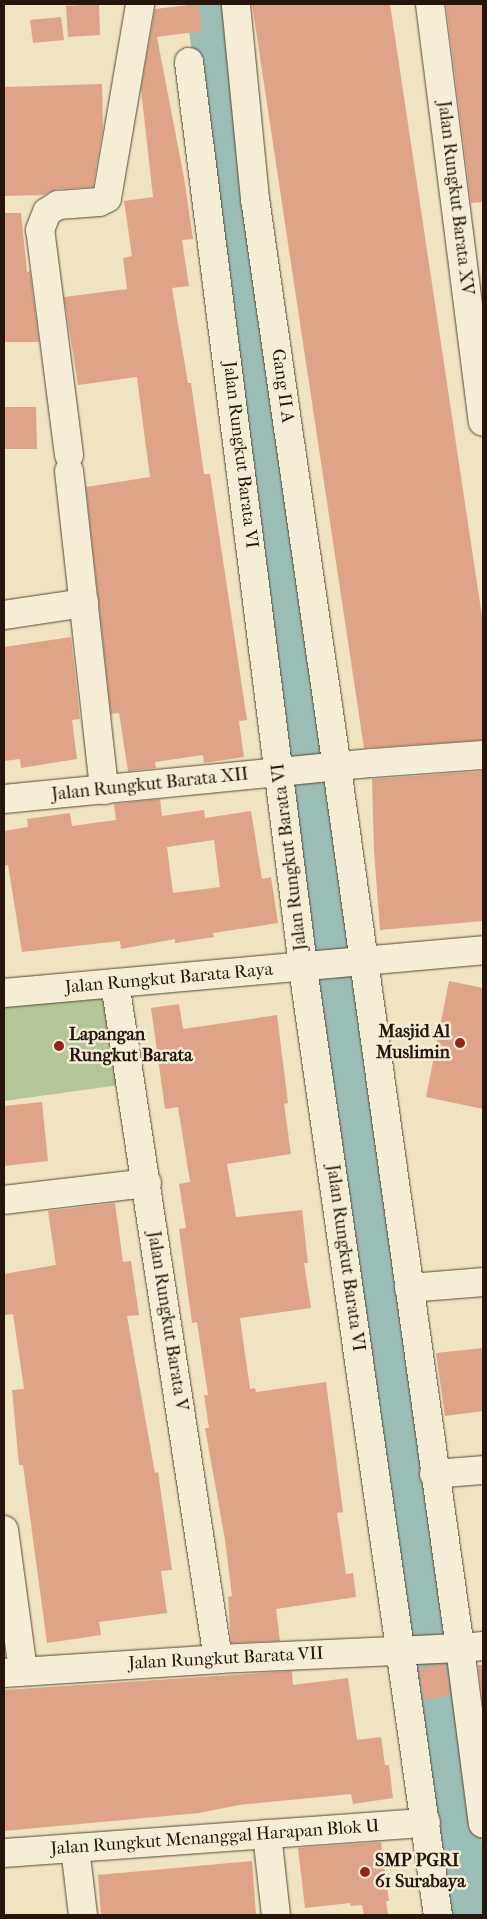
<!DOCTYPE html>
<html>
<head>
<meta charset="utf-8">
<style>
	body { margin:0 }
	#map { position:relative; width:487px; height:1919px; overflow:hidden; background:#efe3c0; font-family:"IM FELL French Canon",serif }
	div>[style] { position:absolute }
	.green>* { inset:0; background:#b4c596 }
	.river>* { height:54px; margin:-27px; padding:0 27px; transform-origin:27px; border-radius:27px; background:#9abeb6 }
	.building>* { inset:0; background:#dfa388 }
	.roads { filter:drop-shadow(0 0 1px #584838) drop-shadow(0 0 1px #584838) }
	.minor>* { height:28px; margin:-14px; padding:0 14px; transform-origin:14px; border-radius:14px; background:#f5edd6 }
	.dots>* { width:14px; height:14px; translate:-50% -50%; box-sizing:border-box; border:2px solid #f5edd6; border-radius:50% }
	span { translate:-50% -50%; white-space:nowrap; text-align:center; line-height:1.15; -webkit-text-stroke:5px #f5edd6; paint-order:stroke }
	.street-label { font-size:18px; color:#25150b }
	.poi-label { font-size:18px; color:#25150b; font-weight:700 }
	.right { translate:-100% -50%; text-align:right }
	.left { translate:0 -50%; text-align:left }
	.frame { position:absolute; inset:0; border:5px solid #25150b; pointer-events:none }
</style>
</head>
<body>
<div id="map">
	<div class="green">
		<i style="clip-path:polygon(106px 993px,119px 1085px,4px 1101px,4px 1007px)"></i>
	</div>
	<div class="river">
		<i style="left:213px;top:4px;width:620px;rotate:82.96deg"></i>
		<i style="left:289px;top:619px;width:387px;rotate:81.7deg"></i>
		<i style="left:345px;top:1002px;width:921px;rotate:82.57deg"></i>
	</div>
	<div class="building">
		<i style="clip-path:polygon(99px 4px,100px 35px,68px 37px,66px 6px)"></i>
		<i style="clip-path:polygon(198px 4px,202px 31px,157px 37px,184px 178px,193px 239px,182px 240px,189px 286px,172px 288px,188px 383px,191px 383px,204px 474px,210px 474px,247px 720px,239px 721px,244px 757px,204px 763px,203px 755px,155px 762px,156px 768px,128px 771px,119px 713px,111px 714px,86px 487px,150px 477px,144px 432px,137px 377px,78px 385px,64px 297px,127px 289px,123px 258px,132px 256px,124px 201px,153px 197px,141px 89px,155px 9px)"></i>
		<i style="clip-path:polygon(252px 4px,390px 4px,483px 623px,483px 740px,364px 748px)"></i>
		<i style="clip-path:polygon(446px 4px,483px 4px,483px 202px,471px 203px)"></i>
		<i style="clip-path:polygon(61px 17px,64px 40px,33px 43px,30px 20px)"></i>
		<i style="clip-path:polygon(102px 84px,103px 128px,93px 187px,57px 189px,44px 195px,4px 196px,4px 87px)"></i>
		<i style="clip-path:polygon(4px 213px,21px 213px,27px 272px,30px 271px,39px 342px,4px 342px)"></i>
		<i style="clip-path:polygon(4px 407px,36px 407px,37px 449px,4px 449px)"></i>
		<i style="clip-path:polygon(71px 637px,80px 719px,72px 720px,77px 759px,21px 768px,20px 759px,4px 761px,4px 647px)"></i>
		<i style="clip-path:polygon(483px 771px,483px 921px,380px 930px,374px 850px,372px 779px)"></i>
		<i style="clip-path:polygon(evenodd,160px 799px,162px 816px,204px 810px,205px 818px,251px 811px,262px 879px,271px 877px,278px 923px,213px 933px,214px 937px,175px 943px,175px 939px,121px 949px,120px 941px,22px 952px,8px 865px,4px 866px,4px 831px,28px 827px,27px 819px,70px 813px,72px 826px,116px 820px,114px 804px,160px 799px,214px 840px,220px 887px,173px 893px,167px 847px,214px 840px)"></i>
		<i style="clip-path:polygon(449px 981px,483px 988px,483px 1109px,426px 1097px)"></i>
		<i style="clip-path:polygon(179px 1004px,183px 1029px,277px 1015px,288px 1103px,284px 1104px,291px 1154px,227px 1164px,236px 1217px,302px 1210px,308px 1263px,304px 1263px,311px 1308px,240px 1318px,250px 1389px,255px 1388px,256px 1392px,326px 1382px,343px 1512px,337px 1513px,346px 1574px,353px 1573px,356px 1597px,276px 1609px,280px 1641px,231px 1643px,228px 1597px,232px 1596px,225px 1540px,205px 1428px,209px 1428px,204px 1395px,208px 1395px,197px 1322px,192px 1323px,179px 1229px,186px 1228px,179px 1184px,190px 1182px,178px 1107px,165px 1109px,151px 1008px)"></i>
		<i style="clip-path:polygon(42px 1102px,48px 1161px,4px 1166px,4px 1106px)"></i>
		<i style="clip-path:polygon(115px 1203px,123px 1262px,131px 1261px,139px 1315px,127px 1316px,155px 1473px,158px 1472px,172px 1570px,161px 1571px,167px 1613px,99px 1622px,101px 1635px,47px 1643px,23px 1465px,19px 1465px,12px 1390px,24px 1389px,13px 1314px,4px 1315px,4px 1274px,56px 1265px,48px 1211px)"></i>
		<i style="clip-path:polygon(483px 1348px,483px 1411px,445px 1416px,436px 1353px)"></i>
		<i style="clip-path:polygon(445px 1664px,450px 1695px,424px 1700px,419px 1668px)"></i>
		<i style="clip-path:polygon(478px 1665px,483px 1665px,483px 1689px,481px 1690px)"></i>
		<i style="clip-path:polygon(292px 1671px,293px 1685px,348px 1678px,357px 1740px,381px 1737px,385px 1765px,389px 1765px,393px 1798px,353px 1804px,351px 1794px,239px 1805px,199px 1813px,4px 1831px,4px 1690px)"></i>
		<i style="clip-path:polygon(381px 1842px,389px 1901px,386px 1901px,388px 1915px,364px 1915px,362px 1905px,351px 1906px,350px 1903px,305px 1908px,298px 1848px)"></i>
		<i style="clip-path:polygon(252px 1861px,256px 1915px,101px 1915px,98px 1875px)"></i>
	</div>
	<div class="roads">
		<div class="minor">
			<i style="left:430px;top:4px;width:421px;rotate:82.8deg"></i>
			<i style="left:189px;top:62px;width:934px;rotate:82.81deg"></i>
			<i style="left:306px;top:989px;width:935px;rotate:81.89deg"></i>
			<i style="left:69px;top:455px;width:227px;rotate:-97.3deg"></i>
			<i style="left:40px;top:230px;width:19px;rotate:-69deg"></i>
			<i style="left:47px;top:212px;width:13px;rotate:-32deg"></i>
			<i style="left:58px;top:205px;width:41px;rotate:-4.2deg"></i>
			<i style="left:99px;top:202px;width:9px;rotate:-27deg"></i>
			<i style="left:107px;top:198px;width:197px;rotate:-80.3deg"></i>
			<i style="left:69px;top:471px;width:321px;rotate:83.7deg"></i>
			<i style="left:4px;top:615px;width:81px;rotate:-8.5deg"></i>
			<i style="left:4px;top:799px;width:370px;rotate:-5.6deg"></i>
			<i style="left:372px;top:763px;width:111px;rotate:-4.1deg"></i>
			<i style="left:115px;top:983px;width:684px;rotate:81.34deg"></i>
			<i style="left:4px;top:993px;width:481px;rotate:-5.1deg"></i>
			<i style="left:4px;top:1200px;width:144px;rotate:-6.8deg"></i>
			<i style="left:409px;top:1288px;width:74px;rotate:-4.6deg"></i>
			<i style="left:434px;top:1474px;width:49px;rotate:-4.7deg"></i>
			<i style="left:4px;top:1530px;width:142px;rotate:82.3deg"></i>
			<i style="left:483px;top:1646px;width:23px;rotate:175deg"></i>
			<i style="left:460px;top:1648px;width:177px;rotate:82.6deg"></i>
			<i style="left:4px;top:1673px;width:214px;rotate:-3.7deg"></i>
			<i style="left:218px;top:1659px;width:242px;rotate:-2.6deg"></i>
			<i style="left:460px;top:1648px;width:889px;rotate:-97.96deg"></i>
			<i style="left:337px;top:768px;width:575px;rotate:-98.2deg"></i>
			<i style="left:255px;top:199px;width:196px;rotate:-95.6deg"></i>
			<i style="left:267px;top:1834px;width:81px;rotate:83.7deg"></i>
			<i style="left:75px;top:1848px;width:67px;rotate:83.2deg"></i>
			<i style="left:4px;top:1853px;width:423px;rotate:-4.1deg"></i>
		</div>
	</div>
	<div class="dots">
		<i style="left:460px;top:1043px;background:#8f2418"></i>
		<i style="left:59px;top:1046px;background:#8f2418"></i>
		<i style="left:365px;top:1872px;background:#8f2418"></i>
	</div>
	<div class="street-label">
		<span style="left:455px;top:198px;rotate:83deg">Jalan Rungkut Barata XV</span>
		<span style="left:282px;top:386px;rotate:82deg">Gang II A</span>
		<span style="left:240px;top:455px;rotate:83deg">Jalan Rungkut Barata VI</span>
		<span style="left:150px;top:785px;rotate:-6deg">Jalan Rungkut Barata XII</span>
		<span style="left:290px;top:857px;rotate:-97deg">Jalan Rungkut Barata VI</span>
		<span style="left:169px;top:979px;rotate:-5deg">Jalan Rungkut Barata Raya</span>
		<span style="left:345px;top:1258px;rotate:82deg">Jalan Rungkut Barata VI</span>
		<span style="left:167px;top:1321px;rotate:81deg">Jalan Rungkut Barata V</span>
		<span style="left:226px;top:1659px;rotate:-3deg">Jalan Rungkut Barata VII</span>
		<span style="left:215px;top:1838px;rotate:-4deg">Jalan Rungkut Menanggal Harapan Blok U</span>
	</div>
	<div class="poi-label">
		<span class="right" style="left:450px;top:1043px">Masjid Al<br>Muslimin</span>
		<span class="left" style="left:69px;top:1046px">Lapangan<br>Rungkut Barata</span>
		<span class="left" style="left:375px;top:1872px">SMP PGRI<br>61 Surabaya</span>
	</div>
	<div class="frame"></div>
</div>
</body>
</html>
